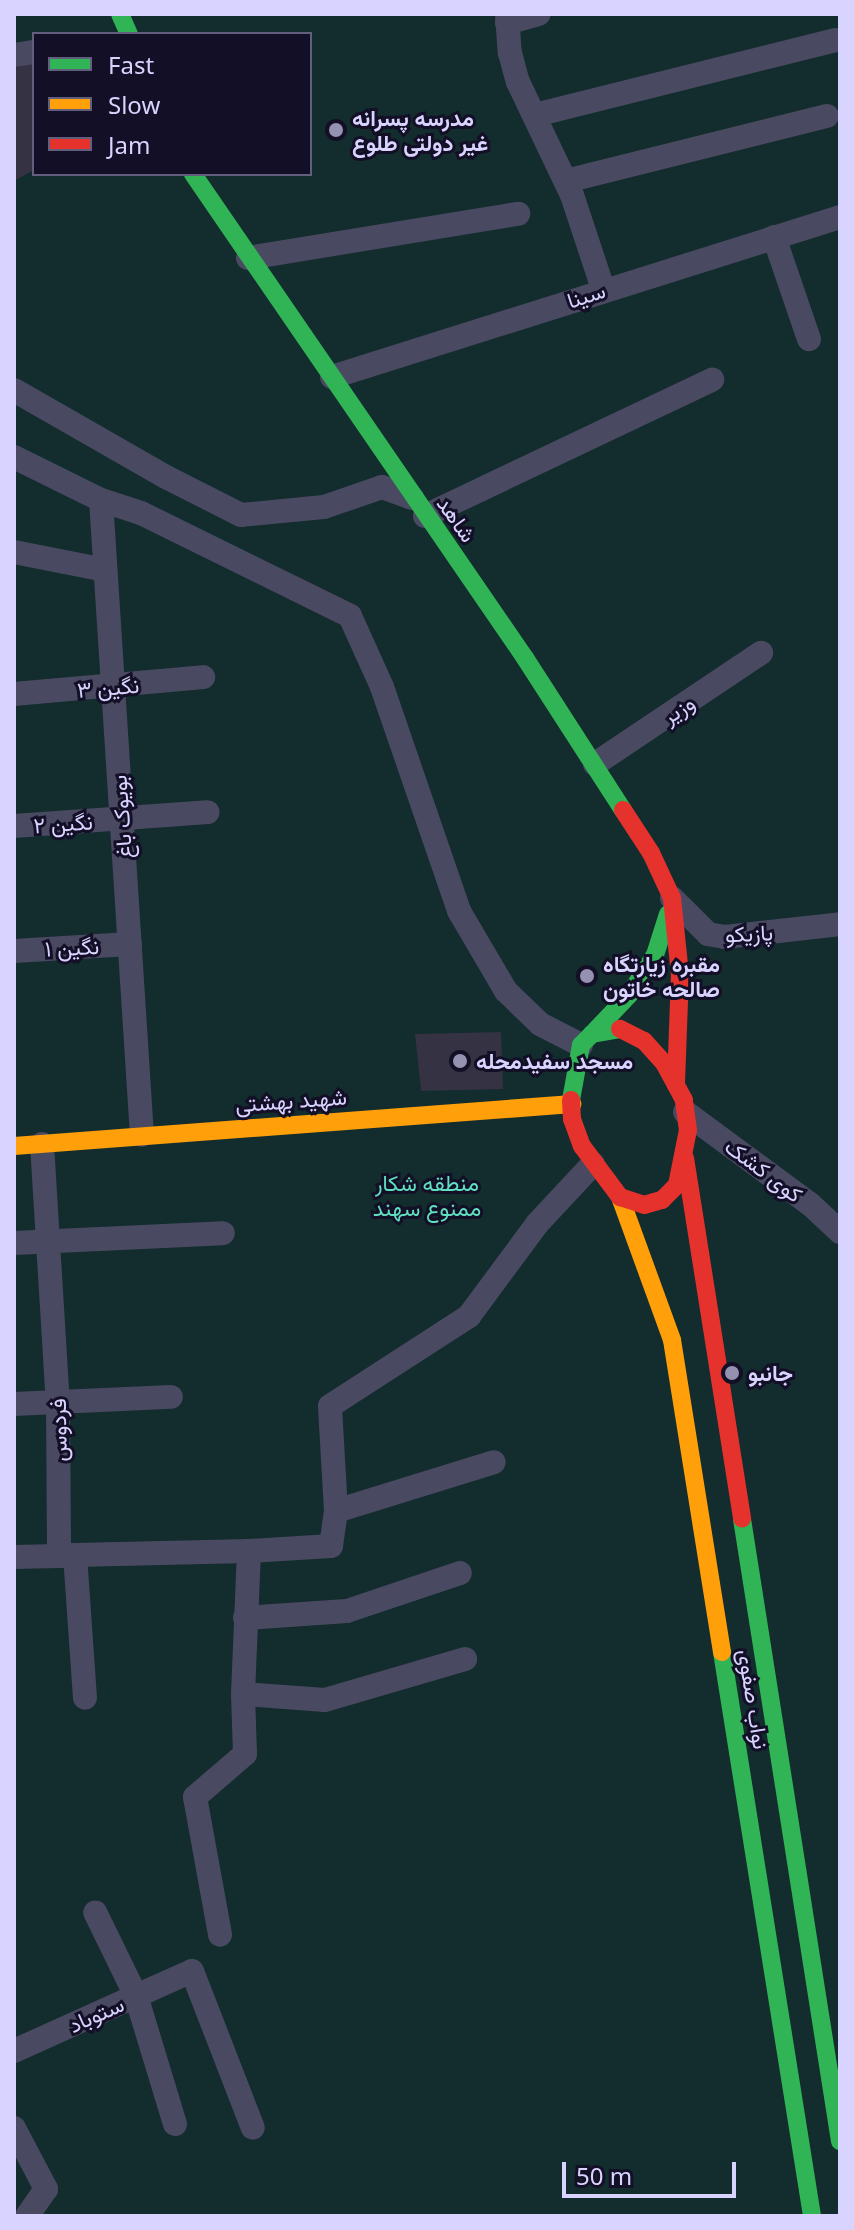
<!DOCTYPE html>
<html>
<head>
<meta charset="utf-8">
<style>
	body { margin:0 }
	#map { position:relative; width:854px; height:2230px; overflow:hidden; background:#161421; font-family:"Noto Sans",Vazirmatn,sans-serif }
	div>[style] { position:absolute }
	.green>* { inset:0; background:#132c2d }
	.building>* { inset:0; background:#343243 }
	.street>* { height:24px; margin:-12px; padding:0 12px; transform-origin:12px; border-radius:12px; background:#4a4962 }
	.fast>* { height:18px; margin:-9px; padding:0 9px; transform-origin:9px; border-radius:9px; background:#30b455 }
	.slow>* { height:18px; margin:-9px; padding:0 9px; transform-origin:9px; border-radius:9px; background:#ff9f0a }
	.jam>* { height:18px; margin:-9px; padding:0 9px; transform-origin:9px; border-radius:9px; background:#e5322d }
	.dots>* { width:22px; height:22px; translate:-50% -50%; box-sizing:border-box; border:4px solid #130f26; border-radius:50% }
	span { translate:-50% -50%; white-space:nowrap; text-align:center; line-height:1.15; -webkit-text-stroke:6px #130f26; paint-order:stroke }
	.poi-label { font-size:22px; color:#d9d4ff; font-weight:700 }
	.left { translate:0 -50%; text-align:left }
	.street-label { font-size:22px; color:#d9d4ff }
	.park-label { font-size:22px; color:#5fe0c0 }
	.frame { position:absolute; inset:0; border:16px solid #d9d4ff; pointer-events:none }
	.legend { position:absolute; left:32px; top:32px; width:280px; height:144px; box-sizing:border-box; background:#130f26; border:2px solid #625e7d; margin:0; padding:10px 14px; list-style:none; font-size:24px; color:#d9d4ff }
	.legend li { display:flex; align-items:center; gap:16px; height:40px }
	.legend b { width:40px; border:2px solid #625e7d }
	.scale { position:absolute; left:562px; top:2162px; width:174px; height:36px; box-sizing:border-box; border:4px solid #d9d4ff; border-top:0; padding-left:10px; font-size:24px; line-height:28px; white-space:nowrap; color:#d9d4ff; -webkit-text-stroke:6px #130f26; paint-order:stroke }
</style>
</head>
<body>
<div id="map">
	<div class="green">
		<i style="clip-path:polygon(evenodd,14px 14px,840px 14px,840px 2216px,14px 2216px,14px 14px,34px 34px,310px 34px,310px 174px,34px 174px,34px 34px)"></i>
	</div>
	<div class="building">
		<i style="clip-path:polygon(34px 63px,34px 170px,14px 181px,14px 67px)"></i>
		<i style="clip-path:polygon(501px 1032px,503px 1089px,421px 1091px,415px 1034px)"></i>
	</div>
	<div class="street">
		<i style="left:507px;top:14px;width:39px;rotate:86deg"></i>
		<i style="left:510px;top:53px;width:30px;rotate:75deg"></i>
		<i style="left:518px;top:82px;width:125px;rotate:64.5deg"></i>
		<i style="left:572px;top:195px;width:99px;rotate:71.7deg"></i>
		<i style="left:507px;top:23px;width:33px;rotate:-16deg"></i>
		<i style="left:14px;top:55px;width:20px;rotate:-9deg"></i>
		<i style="left:535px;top:115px;width:310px;rotate:-14deg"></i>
		<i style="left:566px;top:181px;width:269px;rotate:-14deg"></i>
		<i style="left:774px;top:237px;width:108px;rotate:71.1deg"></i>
		<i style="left:248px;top:258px;width:274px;rotate:-9.3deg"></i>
		<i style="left:332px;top:377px;width:533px;rotate:-17.48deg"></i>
		<i style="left:14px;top:390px;width:175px;rotate:29.8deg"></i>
		<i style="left:166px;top:477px;width:84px;rotate:26.9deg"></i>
		<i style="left:241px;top:515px;width:83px;rotate:-5.5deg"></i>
		<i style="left:324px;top:507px;width:61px;rotate:-19deg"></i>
		<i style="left:382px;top:487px;width:32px;rotate:20deg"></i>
		<i style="left:14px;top:457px;width:97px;rotate:26.3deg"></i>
		<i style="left:101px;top:500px;width:42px;rotate:18deg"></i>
		<i style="left:141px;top:513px;width:233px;rotate:26.2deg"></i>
		<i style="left:350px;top:616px;width:78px;rotate:65.7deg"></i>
		<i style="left:382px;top:687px;width:237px;rotate:71deg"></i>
		<i style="left:459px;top:911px;width:93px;rotate:59.6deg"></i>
		<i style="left:506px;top:991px;width:47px;rotate:44.1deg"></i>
		<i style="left:540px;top:1024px;width:46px;rotate:27.1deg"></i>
		<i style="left:101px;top:500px;width:636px;rotate:86.31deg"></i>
		<i style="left:425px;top:516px;width:318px;rotate:-25.4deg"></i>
		<i style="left:14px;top:552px;width:93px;rotate:11.2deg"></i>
		<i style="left:14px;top:694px;width:190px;rotate:-5.1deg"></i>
		<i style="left:595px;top:764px;width:200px;rotate:-33.8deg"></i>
		<i style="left:14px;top:826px;width:194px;rotate:-4.1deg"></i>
		<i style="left:672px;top:898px;width:51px;rotate:45deg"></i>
		<i style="left:708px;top:934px;width:17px;rotate:10deg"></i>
		<i style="left:725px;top:937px;width:116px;rotate:-6.4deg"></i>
		<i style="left:14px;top:951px;width:116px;rotate:-3.5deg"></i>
		<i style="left:685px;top:1112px;width:155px;rotate:36.4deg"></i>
		<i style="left:810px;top:1204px;width:41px;rotate:43deg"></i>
		<i style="left:42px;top:1144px;width:259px;rotate:86.5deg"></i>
		<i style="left:58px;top:1403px;width:153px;rotate:89.6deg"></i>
		<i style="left:59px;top:1556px;width:16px;rotate:-4deg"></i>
		<i style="left:75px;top:1555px;width:143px;rotate:86deg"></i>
		<i style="left:14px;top:1243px;width:209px;rotate:-2.7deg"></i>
		<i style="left:14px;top:1404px;width:157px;rotate:-2.6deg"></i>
		<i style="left:336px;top:1511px;width:165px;rotate:-17.2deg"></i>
		<i style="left:249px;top:1551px;width:82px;rotate:-3.5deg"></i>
		<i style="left:331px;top:1546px;width:35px;rotate:-82deg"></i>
		<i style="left:336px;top:1511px;width:105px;rotate:-93.3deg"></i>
		<i style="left:330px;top:1406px;width:166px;rotate:-32.9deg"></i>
		<i style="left:469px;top:1316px;width:114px;rotate:-53.5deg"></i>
		<i style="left:537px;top:1224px;width:82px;rotate:-47deg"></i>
		<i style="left:75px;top:1555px;width:174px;rotate:-1.3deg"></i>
		<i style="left:249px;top:1551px;width:143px;rotate:92.4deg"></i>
		<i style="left:243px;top:1694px;width:60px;rotate:88.1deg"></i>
		<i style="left:245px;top:1754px;width:66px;rotate:139.3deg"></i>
		<i style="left:195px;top:1797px;width:140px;rotate:79.7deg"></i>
		<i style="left:14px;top:1557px;width:45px;rotate:-1.3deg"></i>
		<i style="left:245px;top:1618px;width:102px;rotate:-3.9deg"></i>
		<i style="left:347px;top:1611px;width:119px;rotate:-18.6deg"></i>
		<i style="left:243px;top:1694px;width:82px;rotate:4.2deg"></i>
		<i style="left:325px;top:1700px;width:146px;rotate:-16.3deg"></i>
		<i style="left:14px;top:2051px;width:134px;rotate:-24.3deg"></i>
		<i style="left:136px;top:1996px;width:93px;rotate:-116deg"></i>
		<i style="left:175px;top:2124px;width:134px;rotate:-106.9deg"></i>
		<i style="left:136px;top:1996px;width:61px;rotate:-24.1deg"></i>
		<i style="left:192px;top:1971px;width:168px;rotate:68.8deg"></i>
		<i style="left:14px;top:2128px;width:69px;rotate:62.3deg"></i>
		<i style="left:46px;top:2189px;width:33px;rotate:125deg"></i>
	</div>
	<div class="fast">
		<i style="left:120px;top:14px;width:22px;rotate:66deg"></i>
		<i style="left:193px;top:174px;width:587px;rotate:55.55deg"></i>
		<i style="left:525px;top:658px;width:181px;rotate:57.2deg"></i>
		<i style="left:592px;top:1034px;width:54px;rotate:-46.5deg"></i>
		<i style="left:629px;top:995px;width:48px;rotate:-57deg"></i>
		<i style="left:655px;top:955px;width:43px;rotate:-72.4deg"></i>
		<i style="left:571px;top:1100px;width:56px;rotate:-79.7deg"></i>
		<i style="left:581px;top:1045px;width:16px;rotate:-45deg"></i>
		<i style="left:592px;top:1034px;width:28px;rotate:-10deg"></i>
		<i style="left:742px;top:1519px;width:630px;rotate:81.05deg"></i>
		<i style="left:722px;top:1652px;width:571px;rotate:80.93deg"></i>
	</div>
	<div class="slow">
		<i style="left:14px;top:1146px;width:560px;rotate:-4.3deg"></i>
		<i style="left:620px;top:1197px;width:152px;rotate:70deg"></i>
		<i style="left:672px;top:1340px;width:316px;rotate:80.9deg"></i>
	</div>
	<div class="jam">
		<i style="left:623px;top:810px;width:51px;rotate:56.9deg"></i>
		<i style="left:651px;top:853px;width:50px;rotate:65deg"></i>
		<i style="left:672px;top:898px;width:76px;rotate:84deg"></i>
		<i style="left:680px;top:974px;width:111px;rotate:92.1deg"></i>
		<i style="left:571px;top:1100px;width:19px;rotate:87deg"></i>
		<i style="left:572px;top:1119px;width:29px;rotate:70deg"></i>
		<i style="left:582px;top:1146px;width:64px;rotate:53.3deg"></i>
		<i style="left:620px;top:1197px;width:25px;rotate:18deg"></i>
		<i style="left:644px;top:1205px;width:19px;rotate:-16deg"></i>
		<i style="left:662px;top:1200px;width:21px;rotate:-45deg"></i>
		<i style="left:677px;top:1185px;width:56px;rotate:-78.7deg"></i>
		<i style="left:688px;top:1130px;width:30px;rotate:-98deg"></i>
		<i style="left:684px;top:1100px;width:42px;rotate:-118.4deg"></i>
		<i style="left:664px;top:1063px;width:30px;rotate:-132deg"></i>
		<i style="left:644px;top:1041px;width:27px;rotate:-153deg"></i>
		<i style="left:685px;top:1158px;width:365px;rotate:81deg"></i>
	</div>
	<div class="dots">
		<i style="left:336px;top:130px;background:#9591b1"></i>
		<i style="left:587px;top:976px;background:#9591b1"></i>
		<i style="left:460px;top:1061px;background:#9591b1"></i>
		<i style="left:732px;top:1373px;background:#9591b1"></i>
	</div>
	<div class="poi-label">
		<span class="left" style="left:352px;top:130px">مدرسه پسرانه<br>غیر دولتی طلوع</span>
		<span class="left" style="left:603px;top:976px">مقبره زیارتگاه<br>صالحه خاتون</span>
		<span class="left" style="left:476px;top:1061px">مسجد سفیدمحله</span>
		<span class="left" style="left:748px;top:1373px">جانبو</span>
	</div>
	<div class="street-label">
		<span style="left:586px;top:295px;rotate:-18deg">سینا</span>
		<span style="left:457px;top:519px;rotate:55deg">شاهد</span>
		<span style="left:108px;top:687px;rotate:-5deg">نگین ۳</span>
		<span style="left:678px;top:709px;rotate:-34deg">وزیر</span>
		<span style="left:121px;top:817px;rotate:-94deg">بویوک باغ</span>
		<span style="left:63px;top:823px;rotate:-4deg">نگین ۲</span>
		<span style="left:749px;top:933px;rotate:-3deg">پازیکو</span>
		<span style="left:72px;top:947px;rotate:-3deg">نگین ۱</span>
		<span style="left:291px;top:1100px;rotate:-4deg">شهید بهشتی</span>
		<span style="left:764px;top:1170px;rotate:37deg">کوی کشک</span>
		<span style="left:58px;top:1430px;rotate:-91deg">فردوس</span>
		<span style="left:754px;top:1699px;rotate:81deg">نواب صفوی</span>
		<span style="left:96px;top:2014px;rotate:-24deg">ستوباد</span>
	</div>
	<div class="park-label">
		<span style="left:427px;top:1195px">منطقه شکار<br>ممنوع سهند</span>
	</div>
	<div class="frame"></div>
	<ul class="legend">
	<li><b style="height:10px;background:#30b455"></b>Fast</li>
	<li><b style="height:10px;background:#ff9f0a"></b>Slow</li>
	<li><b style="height:10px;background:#e5322d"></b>Jam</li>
	</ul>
	<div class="scale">50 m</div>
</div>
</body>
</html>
